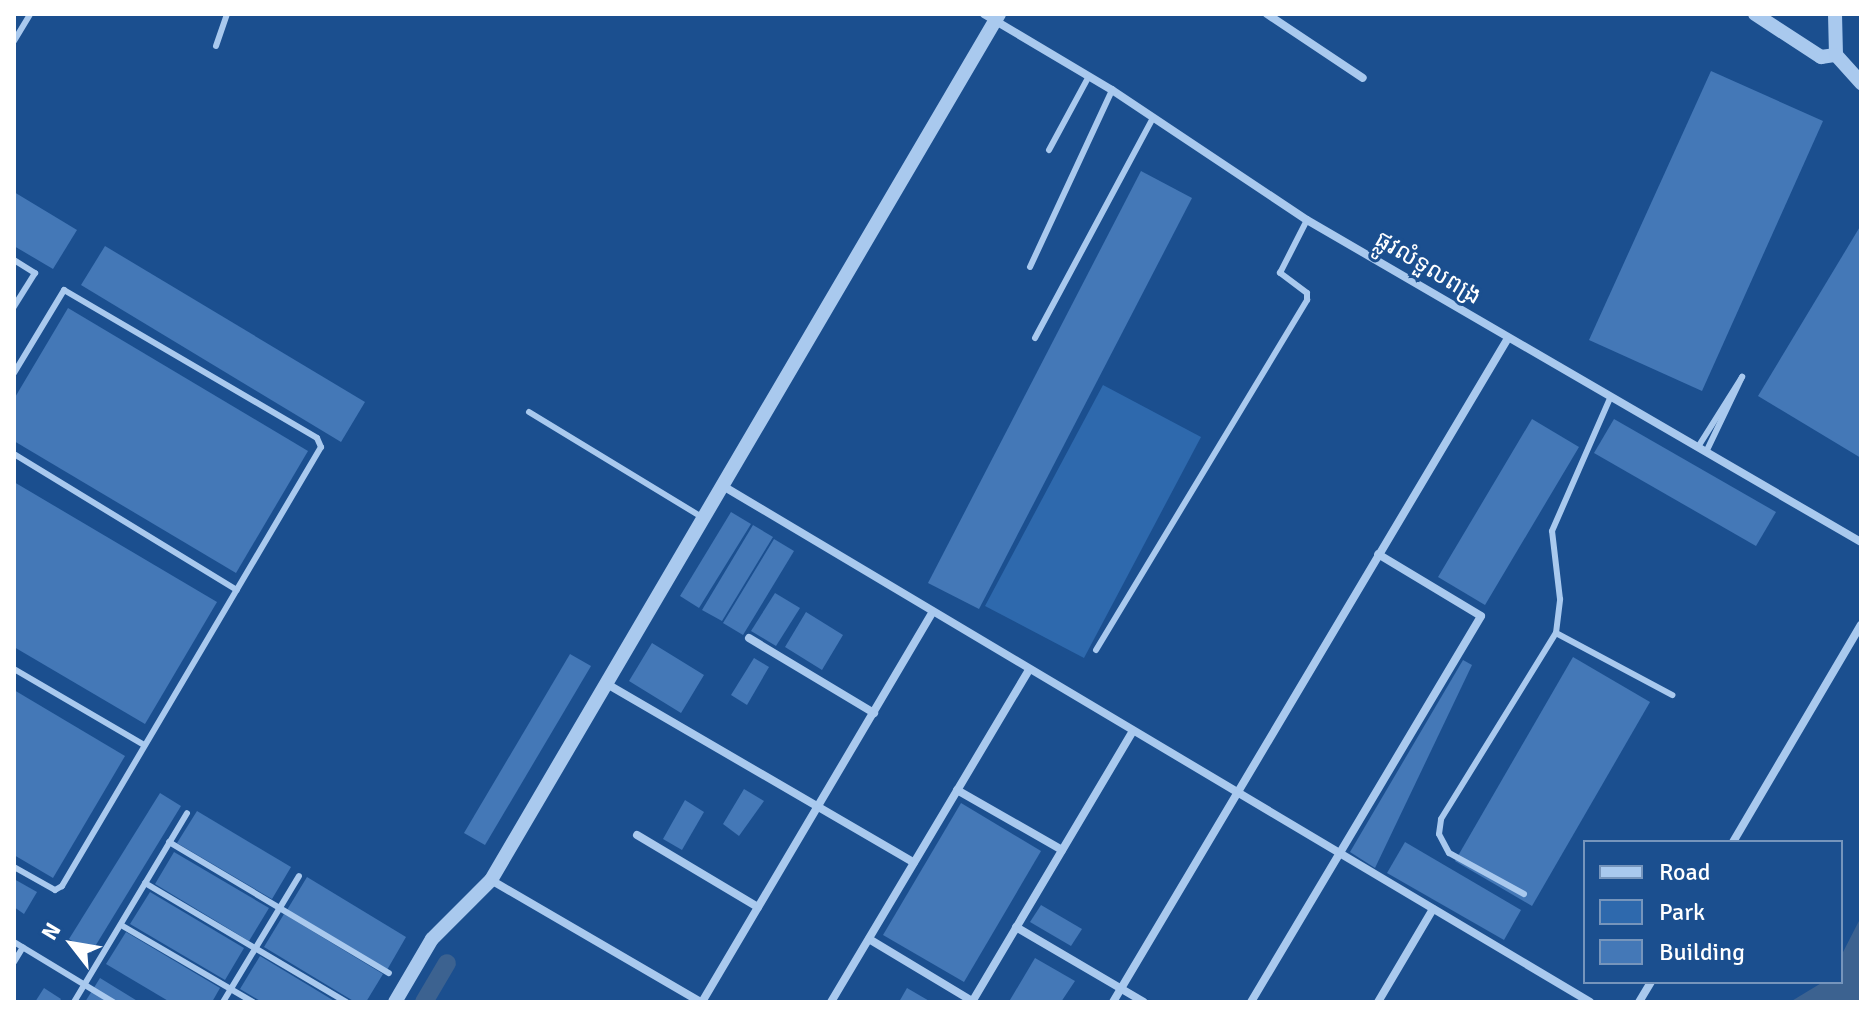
<!DOCTYPE html>
<html>
<head>
<meta charset="utf-8">
<style>
	body { margin:0 }
	#map { position:relative; width:1875px; height:1016px; overflow:hidden; background:#1b4f8f; font-family:Signika,"Noto Sans Khmer",sans-serif }
	div>[style] { position:absolute }
	.green>* { inset:0; background:#2e69ad }
	.water>* { inset:0; background:#3c6290 }
	.canal>* { height:18px; margin:-9px; padding:0 9px; transform-origin:9px; border-radius:9px; background:#3c6290 }
	.building>* { inset:0; background:#4478b7 }
	.service>* { height:6px; margin:-3px; padding:0 3px; transform-origin:3px; border-radius:3px; background:#a9c9ee }
	.minor>* { height:8px; margin:-4px; padding:0 4px; transform-origin:4px; border-radius:4px; background:#a9c9ee }
	.tertiary>* { height:14px; margin:-7px; padding:0 7px; transform-origin:7px; border-radius:7px; background:#a9c9ee }
	span { translate:-50% -50%; white-space:nowrap; text-align:center; line-height:1.15; -webkit-text-stroke:6px #1b4f8f; paint-order:stroke }
	.street-label { font-size:24px; color:#fff }
	.frame { position:absolute; inset:0; border:16px solid #fff; pointer-events:none }
	.legend { position:absolute; left:1583px; top:840px; width:260px; height:144px; box-sizing:border-box; background:#1b4f8f; border:2px solid #7695bc; margin:0; padding:10px 14px; list-style:none; font-size:24px; color:#fff }
	.legend li { display:flex; align-items:center; gap:16px; height:40px }
	.legend b { width:40px; border:2px solid #7695bc }
	.north { position:absolute; left:32px; top:904px; width:80px; height:80px; -webkit-text-stroke:6px #1b4f8f; paint-order:stroke; rotate:301deg; font-size:22px; font-weight:700; line-height:32px; text-align:center; color:#fff }
	.north::after { content:''; display:block; margin:auto; width:28px; height:36px; background:#fff; clip-path:polygon(50% 0,100% 100%,50% 72%,0 100%) }
</style>
</head>
<body>
<div id="map">
	<div class="green">
		<i style="clip-path:polygon(1103px 385px,1201px 437px,1084px 658px,985px 606px)"></i>
	</div>
	<div class="water">
		<i style="clip-path:polygon(1861px 917px,1861px 1002px,1790px 1002px,1823px 982px,1841px 982px,1841px 956px)"></i>
	</div>
	<div class="canal">
		<i style="left:424px;top:1002px;width:45px;rotate:-59.5deg"></i>
	</div>
	<div class="building">
		<i style="clip-path:polygon(1711px 71px,1823px 121px,1702px 391px,1589px 340px)"></i>
		<i style="clip-path:polygon(1141px 171px,1192px 198px,979px 609px,928px 583px)"></i>
		<i style="clip-path:polygon(14px 192px,77px 230px,53px 269px,14px 246px)"></i>
		<i style="clip-path:polygon(1861px 225px,1861px 458px,1758px 396px)"></i>
		<i style="clip-path:polygon(105px 246px,365px 402px,341px 442px,81px 285px)"></i>
		<i style="clip-path:polygon(68px 308px,308px 451px,236px 573px,14px 441px,14px 399px)"></i>
		<i style="clip-path:polygon(1532px 419px,1579px 447px,1485px 605px,1438px 577px)"></i>
		<i style="clip-path:polygon(1614px 419px,1776px 512px,1756px 546px,1594px 453px)"></i>
		<i style="clip-path:polygon(14px 482px,217px 602px,145px 724px,14px 647px)"></i>
		<i style="clip-path:polygon(731px 512px,751px 524px,699px 608px,680px 596px)"></i>
		<i style="clip-path:polygon(753px 525px,773px 537px,722px 621px,702px 610px)"></i>
		<i style="clip-path:polygon(774px 539px,794px 551px,743px 635px,723px 623px)"></i>
		<i style="clip-path:polygon(775px 593px,800px 608px,776px 646px,751px 631px)"></i>
		<i style="clip-path:polygon(806px 612px,843px 635px,822px 670px,785px 647px)"></i>
		<i style="clip-path:polygon(652px 643px,704px 675px,681px 713px,629px 681px)"></i>
		<i style="clip-path:polygon(570px 654px,591px 666px,485px 845px,464px 833px)"></i>
		<i style="clip-path:polygon(1573px 657px,1650px 702px,1532px 906px,1455px 861px)"></i>
		<i style="clip-path:polygon(754px 658px,769px 667px,747px 705px,731px 695px)"></i>
		<i style="clip-path:polygon(1463px 660px,1472px 665px,1375px 868px,1350px 852px)"></i>
		<i style="clip-path:polygon(14px 690px,125px 756px,53px 878px,14px 855px)"></i>
		<i style="clip-path:polygon(744px 789px,764px 801px,739px 836px,723px 824px)"></i>
		<i style="clip-path:polygon(160px 793px,181px 806px,91px 953px,69px 939px)"></i>
		<i style="clip-path:polygon(685px 800px,704px 812px,682px 850px,663px 839px)"></i>
		<i style="clip-path:polygon(961px 803px,1041px 851px,964px 982px,883px 935px)"></i>
		<i style="clip-path:polygon(197px 811px,291px 867px,272px 899px,177px 843px)"></i>
		<i style="clip-path:polygon(1405px 842px,1521px 910px,1504px 940px,1387px 873px)"></i>
		<i style="clip-path:polygon(174px 852px,269px 908px,249px 941px,155px 884px)"></i>
		<i style="clip-path:polygon(307px 877px,406px 937px,387px 970px,287px 910px)"></i>
		<i style="clip-path:polygon(14px 879px,37px 892px,24px 914px,14px 907px)"></i>
		<i style="clip-path:polygon(150px 892px,244px 948px,225px 980px,130px 924px)"></i>
		<i style="clip-path:polygon(1041px 905px,1082px 929px,1071px 946px,1030px 922px)"></i>
		<i style="clip-path:polygon(284px 914px,383px 974px,366px 1002px,355px 1002px,264px 947px)"></i>
		<i style="clip-path:polygon(126px 932px,220px 988px,212px 1002px,170px 1002px,106px 964px)"></i>
		<i style="clip-path:polygon(260px 956px,336px 1002px,262px 1002px,240px 989px)"></i>
		<i style="clip-path:polygon(1035px 958px,1075px 981px,1061px 1002px,1010px 1000px)"></i>
		<i style="clip-path:polygon(100px 978px,139px 1002px,85px 1002px)"></i>
		<i style="clip-path:polygon(44px 988px,61px 999px,59px 1002px,35px 1002px)"></i>
		<i style="clip-path:polygon(907px 988px,931px 1002px,899px 1002px)"></i>
	</div>
	<div class="service">
		<i style="left:14px;top:41px;width:31px;rotate:-59deg"></i>
		<i style="left:216px;top:46px;width:34px;rotate:-71deg"></i>
		<i style="left:1049px;top:150px;width:84px;rotate:-61.6deg"></i>
		<i style="left:14px;top:260px;width:25px;rotate:32deg"></i>
		<i style="left:35px;top:273px;width:40px;rotate:122deg"></i>
		<i style="left:1030px;top:267px;width:195px;rotate:-65.1deg"></i>
		<i style="left:1035px;top:338px;width:250px;rotate:-61.8deg"></i>
		<i style="left:14px;top:373px;width:97px;rotate:-58.9deg"></i>
		<i style="left:64px;top:290px;width:293px;rotate:30.3deg"></i>
		<i style="left:317px;top:438px;width:10px;rotate:66deg"></i>
		<i style="left:321px;top:447px;width:510px;rotate:120.54deg"></i>
		<i style="left:62px;top:886px;width:8px;rotate:150deg"></i>
		<i style="left:55px;top:890px;width:47px;rotate:-150.7deg"></i>
		<i style="left:529px;top:412px;width:204px;rotate:31.3deg"></i>
		<i style="left:1698px;top:447px;width:83px;rotate:-57.8deg"></i>
		<i style="left:1742px;top:377px;width:83px;rotate:115.6deg"></i>
		<i style="left:14px;top:454px;width:261px;rotate:31.4deg"></i>
		<i style="left:1556px;top:633px;width:132px;rotate:28.1deg"></i>
		<i style="left:1096px;top:650px;width:409px;rotate:-58.9deg"></i>
		<i style="left:1307px;top:300px;width:7px;rotate:-90deg"></i>
		<i style="left:1307px;top:293px;width:34px;rotate:-143deg"></i>
		<i style="left:1280px;top:273px;width:59px;rotate:-63deg"></i>
		<i style="left:14px;top:669px;width:151px;rotate:30.3deg"></i>
		<i style="left:169px;top:842px;width:256px;rotate:30.8deg"></i>
		<i style="left:145px;top:883px;width:234px;rotate:30.6deg"></i>
		<i style="left:1524px;top:894px;width:85px;rotate:-151.3deg"></i>
		<i style="left:1449px;top:853px;width:21px;rotate:-118deg"></i>
		<i style="left:1439px;top:834px;width:15px;rotate:-82deg"></i>
		<i style="left:1441px;top:819px;width:219px;rotate:-58.3deg"></i>
		<i style="left:1556px;top:633px;width:34px;rotate:-83deg"></i>
		<i style="left:1560px;top:599px;width:68px;rotate:-96.7deg"></i>
		<i style="left:1552px;top:531px;width:145px;rotate:-66.4deg"></i>
		<i style="left:121px;top:925px;width:153px;rotate:30.3deg"></i>
		<i style="left:14px;top:942px;width:116px;rotate:31.2deg"></i>
		<i style="left:14px;top:962px;width:17px;rotate:-59deg"></i>
		<i style="left:74px;top:1002px;width:220px;rotate:-59.1deg"></i>
		<i style="left:223px;top:1002px;width:147px;rotate:-58.9deg"></i>
	</div>
	<div class="minor">
		<i style="left:984px;top:14px;width:149px;rotate:30.7deg"></i>
		<i style="left:1112px;top:90px;width:234px;rotate:33.7deg"></i>
		<i style="left:1307px;top:220px;width:641px;rotate:30.17deg"></i>
		<i style="left:1267px;top:14px;width:115px;rotate:33.7deg"></i>
		<i style="left:723px;top:486px;width:1009px;rotate:30.76deg"></i>
		<i style="left:749px;top:638px;width:146px;rotate:31deg"></i>
		<i style="left:607px;top:684px;width:355px;rotate:30.2deg"></i>
		<i style="left:957px;top:790px;width:121px;rotate:29.7deg"></i>
		<i style="left:637px;top:835px;width:141px;rotate:30.8deg"></i>
		<i style="left:1733px;top:842px;width:252px;rotate:-59.5deg"></i>
		<i style="left:491px;top:880px;width:243px;rotate:30.2deg"></i>
		<i style="left:1016px;top:927px;width:148px;rotate:30.4deg"></i>
		<i style="left:869px;top:939px;width:120px;rotate:31deg"></i>
		<i style="left:702px;top:1002px;width:453px;rotate:-59.4deg"></i>
		<i style="left:831px;top:1002px;width:387px;rotate:-59.2deg"></i>
		<i style="left:972px;top:1002px;width:315px;rotate:-59.3deg"></i>
		<i style="left:1113px;top:1002px;width:773px;rotate:-59.25deg"></i>
		<i style="left:1251px;top:1002px;width:449px;rotate:-59.2deg"></i>
		<i style="left:1481px;top:616px;width:120px;rotate:-149deg"></i>
		<i style="left:1378px;top:1002px;width:108px;rotate:-59.4deg"></i>
		<i style="left:1639px;top:1002px;width:23px;rotate:-59deg"></i>
	</div>
	<div class="tertiary">
		<i style="left:1755px;top:14px;width:79px;rotate:33.1deg"></i>
		<i style="left:1821px;top:57px;width:15px;rotate:-8deg"></i>
		<i style="left:1835px;top:14px;width:41px;rotate:88.6deg"></i>
		<i style="left:1836px;top:55px;width:38px;rotate:48deg"></i>
		<i style="left:395px;top:1002px;width:73px;rotate:-59.6deg"></i>
		<i style="left:432px;top:939px;width:83px;rotate:-45deg"></i>
		<i style="left:491px;top:880px;width:1004px;rotate:-59.6deg"></i>
	</div>
	<div class="street-label">
		<span style="left:1428px;top:268px;rotate:31deg">ផ្លូវលំទួលពង្រ</span>
	</div>
	<div class="frame"></div>
	<ul class="legend">
	<li><b style="height:10px;background:#a9c9ee"></b>Road</li>
	<li><b style="height:22px;background:#2e69ad"></b>Park</li>
	<li><b style="height:22px;background:#4478b7"></b>Building</li>
	</ul>
	<div class="north">N</div>
</div>
</body>
</html>
